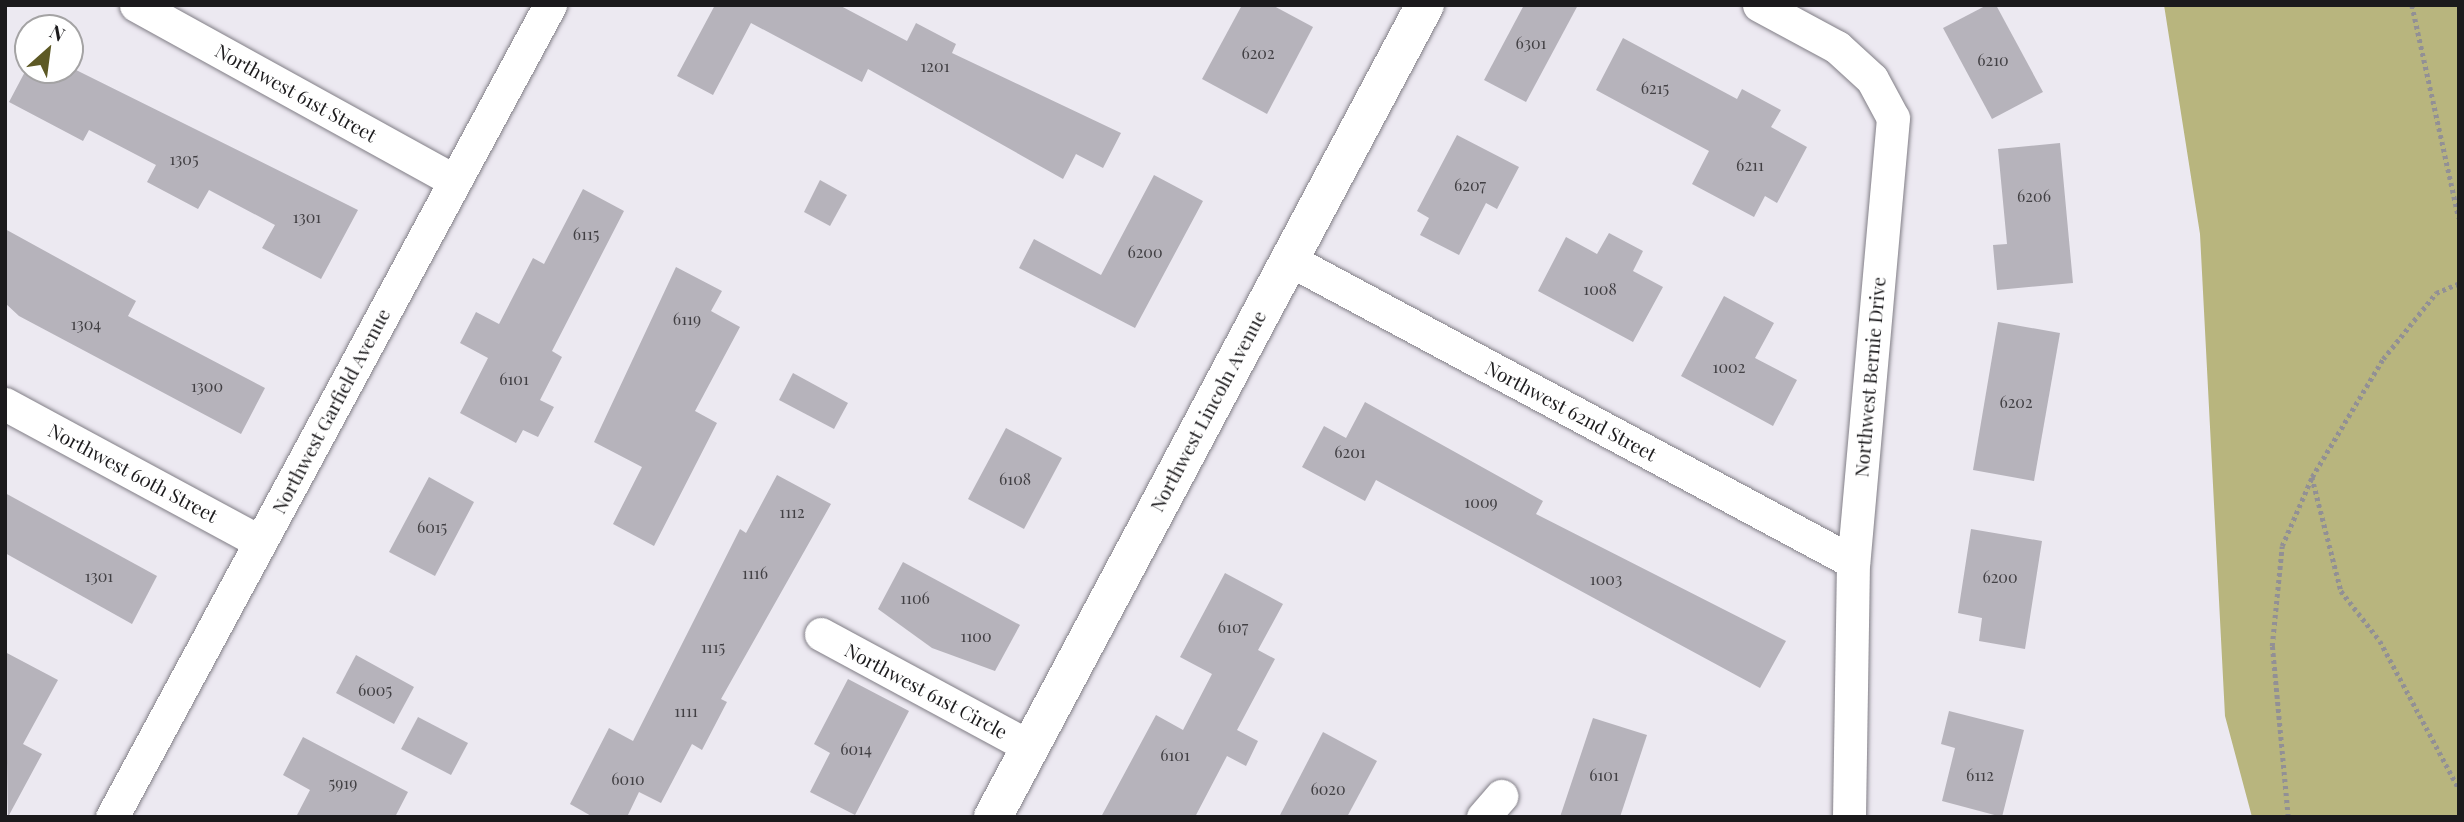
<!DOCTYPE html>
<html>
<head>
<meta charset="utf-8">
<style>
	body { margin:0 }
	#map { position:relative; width:2464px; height:822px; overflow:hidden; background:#ece9f1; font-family:"Playfair Display",serif }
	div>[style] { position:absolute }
	.forest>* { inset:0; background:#b8b57e }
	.building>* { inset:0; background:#b6b3bb }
	.path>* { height:4.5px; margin-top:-2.25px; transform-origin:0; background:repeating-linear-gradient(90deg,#929095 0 3.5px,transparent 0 7px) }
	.roads { filter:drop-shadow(0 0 2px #817e86) drop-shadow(0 0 2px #817e86) }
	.minor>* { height:33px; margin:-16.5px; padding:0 16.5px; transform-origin:16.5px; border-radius:16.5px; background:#fff }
	.tertiary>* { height:38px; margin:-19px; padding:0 19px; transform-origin:19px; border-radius:19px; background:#fff }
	span { translate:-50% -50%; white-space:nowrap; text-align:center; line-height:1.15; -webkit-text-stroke:5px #fff; paint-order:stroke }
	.number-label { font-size:16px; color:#424044 }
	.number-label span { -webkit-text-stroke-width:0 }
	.street-label { font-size:19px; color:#1b1a1c }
	.frame { position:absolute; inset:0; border:7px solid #1b1a1c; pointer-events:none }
	.north { position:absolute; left:14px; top:14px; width:70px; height:70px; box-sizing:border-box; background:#fff; border:2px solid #a4a3a4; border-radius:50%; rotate:28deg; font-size:19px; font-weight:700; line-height:28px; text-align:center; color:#1b1a1c }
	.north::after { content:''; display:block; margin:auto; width:24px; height:32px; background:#5d5925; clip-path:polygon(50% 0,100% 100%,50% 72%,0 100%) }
</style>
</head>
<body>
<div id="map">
	<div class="forest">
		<i style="clip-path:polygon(2164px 5px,2459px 5px,2459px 817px,2252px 817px,2225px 716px,2200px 234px)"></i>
	</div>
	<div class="building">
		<i style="clip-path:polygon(715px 5px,839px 5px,907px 41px,916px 23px,956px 44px,952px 53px,1121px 133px,1103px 168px,1076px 154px,1063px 179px,868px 69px,862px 82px,751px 23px,713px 95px,677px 76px)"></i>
		<i style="clip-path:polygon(1242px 5px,1272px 5px,1313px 27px,1267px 114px,1202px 79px)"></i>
		<i style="clip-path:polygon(1524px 5px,1578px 5px,1526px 102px,1484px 80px)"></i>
		<i style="clip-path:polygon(1987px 5px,1996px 5px,2043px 92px,1992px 119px,1943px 28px)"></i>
		<i style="clip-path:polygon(1623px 38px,1737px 99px,1742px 89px,1781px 110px,1771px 127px,1807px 147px,1777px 203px,1765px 196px,1754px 217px,1692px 184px,1709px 151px,1596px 90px)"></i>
		<i style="clip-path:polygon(28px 66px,70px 67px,358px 210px,321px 279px,262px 248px,275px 225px,209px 190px,198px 209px,147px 182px,156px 165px,89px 130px,83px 141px,9px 102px)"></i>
		<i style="clip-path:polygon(1457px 135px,1519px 167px,1497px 209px,1486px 203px,1459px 255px,1420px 235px,1429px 218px,1417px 211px)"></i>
		<i style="clip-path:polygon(2060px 143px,2073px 283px,1997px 290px,1993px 245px,2007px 244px,1998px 149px)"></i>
		<i style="clip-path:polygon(1154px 175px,1203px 201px,1135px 328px,1019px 268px,1034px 239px,1101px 275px)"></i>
		<i style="clip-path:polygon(820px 180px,847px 195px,830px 226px,804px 212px)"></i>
		<i style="clip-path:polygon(583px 189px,624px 211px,552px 351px,562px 357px,540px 400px,554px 407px,538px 437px,523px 430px,516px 443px,460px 413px,488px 358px,460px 343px,476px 312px,499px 324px,533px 258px,544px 264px)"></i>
		<i style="clip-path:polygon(5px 229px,136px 301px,128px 316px,265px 388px,241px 434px,19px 316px,5px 303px)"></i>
		<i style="clip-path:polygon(1609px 233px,1643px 251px,1633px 271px,1663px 287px,1633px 342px,1538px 291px,1566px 237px,1597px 254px)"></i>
		<i style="clip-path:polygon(676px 267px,722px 291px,711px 311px,740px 327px,695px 411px,717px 423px,654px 546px,613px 524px,642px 467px,594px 442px)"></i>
		<i style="clip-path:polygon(1724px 296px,1774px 323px,1755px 358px,1797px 380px,1773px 426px,1681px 376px)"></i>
		<i style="clip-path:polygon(1998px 322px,2060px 333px,2034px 481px,1973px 470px)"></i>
		<i style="clip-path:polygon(793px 373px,848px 403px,834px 429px,779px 400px)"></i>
		<i style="clip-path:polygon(1365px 402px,1543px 501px,1536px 514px,1786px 641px,1760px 688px,1376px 480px,1365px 501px,1302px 467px,1324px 426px,1346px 438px)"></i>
		<i style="clip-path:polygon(1006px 428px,1062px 458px,1024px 529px,968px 499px)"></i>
		<i style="clip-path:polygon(777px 475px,831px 504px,721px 699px,727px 702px,702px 750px,692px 744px,661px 803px,639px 792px,627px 817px,593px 817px,570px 804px,609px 728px,633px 741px,740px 529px,746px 533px)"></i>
		<i style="clip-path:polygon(429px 477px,474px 502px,435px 576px,389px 552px)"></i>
		<i style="clip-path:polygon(5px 493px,157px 576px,132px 624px,5px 553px)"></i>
		<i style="clip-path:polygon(1971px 529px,2042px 541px,2025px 649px,1979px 641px,1982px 618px,1958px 613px)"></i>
		<i style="clip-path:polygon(903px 562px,1020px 625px,995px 671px,932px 648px,878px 609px)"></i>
		<i style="clip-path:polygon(1225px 573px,1283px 604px,1258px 650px,1275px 659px,1237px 730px,1258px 741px,1246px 766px,1227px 756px,1195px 817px,1101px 817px,1156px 715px,1183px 730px,1212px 674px,1180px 657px)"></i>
		<i style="clip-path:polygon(5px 652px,58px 680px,23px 744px,42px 754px,8px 817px)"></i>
		<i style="clip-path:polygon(356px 655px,414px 687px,394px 724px,336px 693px)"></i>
		<i style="clip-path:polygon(848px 679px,909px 711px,855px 815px,810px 792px,830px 753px,814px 744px)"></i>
		<i style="clip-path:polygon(1949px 711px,2024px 730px,2002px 817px,1942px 801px,1955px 748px,1941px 744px)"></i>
		<i style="clip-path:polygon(418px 717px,468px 743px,451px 775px,401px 749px)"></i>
		<i style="clip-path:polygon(1593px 718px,1647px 735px,1620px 817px,1560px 817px)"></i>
		<i style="clip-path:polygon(1323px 732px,1377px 761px,1347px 817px,1279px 817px)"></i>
		<i style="clip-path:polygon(303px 737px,408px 792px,395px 817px,296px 817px,310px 790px,283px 775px)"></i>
	</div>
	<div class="path">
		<i style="left:2412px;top:5px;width:218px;rotate:77.6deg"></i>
		<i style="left:2312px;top:477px;width:118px;rotate:75.7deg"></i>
		<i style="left:2341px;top:591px;width:63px;rotate:52deg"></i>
		<i style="left:2380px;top:641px;width:168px;rotate:61.9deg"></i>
		<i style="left:2288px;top:817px;width:172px;rotate:-95.3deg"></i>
		<i style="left:2272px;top:646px;width:100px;rotate:-84.3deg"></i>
		<i style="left:2282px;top:546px;width:75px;rotate:-66.5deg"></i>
		<i style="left:2312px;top:477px;width:138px;rotate:-59deg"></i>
		<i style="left:2383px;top:359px;width:85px;rotate:-51.2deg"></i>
		<i style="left:2436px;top:293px;width:25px;rotate:-23deg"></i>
	</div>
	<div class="roads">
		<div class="minor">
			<i style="left:136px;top:5px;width:364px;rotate:28.9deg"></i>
			<i style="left:1759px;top:5px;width:89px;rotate:28.3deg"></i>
			<i style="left:1837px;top:47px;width:47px;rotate:42.4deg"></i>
			<i style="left:1872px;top:79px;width:44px;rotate:61.7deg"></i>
			<i style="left:1893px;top:118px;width:446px;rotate:95.1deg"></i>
			<i style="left:1853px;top:562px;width:255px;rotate:90.9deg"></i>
			<i style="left:1288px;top:259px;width:641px;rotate:28.2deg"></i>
			<i style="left:5px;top:404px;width:290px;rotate:28.4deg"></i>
			<i style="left:821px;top:634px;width:238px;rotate:28.4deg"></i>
			<i style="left:112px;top:817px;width:923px;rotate:-61.66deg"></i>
			<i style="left:1483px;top:817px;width:28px;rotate:-49deg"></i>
		</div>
		<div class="tertiary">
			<i style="left:993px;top:817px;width:920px;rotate:-61.99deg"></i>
		</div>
	</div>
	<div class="number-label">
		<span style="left:1531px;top:43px">6301</span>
		<span style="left:1258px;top:53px">6202</span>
		<span style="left:1993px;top:60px">6210</span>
		<span style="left:935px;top:66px">1201</span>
		<span style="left:1655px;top:88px">6215</span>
		<span style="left:184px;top:159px">1305</span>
		<span style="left:1750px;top:165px">6211</span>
		<span style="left:1470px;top:185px">6207</span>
		<span style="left:2034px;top:196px">6206</span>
		<span style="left:307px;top:217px">1301</span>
		<span style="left:586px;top:234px">6115</span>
		<span style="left:1145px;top:252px">6200</span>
		<span style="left:1600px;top:289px">1008</span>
		<span style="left:687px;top:319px">6119</span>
		<span style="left:86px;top:324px">1304</span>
		<span style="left:1729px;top:367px">1002</span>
		<span style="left:514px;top:379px">6101</span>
		<span style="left:207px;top:386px">1300</span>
		<span style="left:2016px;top:402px">6202</span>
		<span style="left:1350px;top:452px">6201</span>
		<span style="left:1015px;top:479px">6108</span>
		<span style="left:1481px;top:502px">1009</span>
		<span style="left:792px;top:512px">1112</span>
		<span style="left:432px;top:527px">6015</span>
		<span style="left:755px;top:573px">1116</span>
		<span style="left:99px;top:576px">1301</span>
		<span style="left:2000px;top:577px">6200</span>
		<span style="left:1606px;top:579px">1003</span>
		<span style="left:915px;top:598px">1106</span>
		<span style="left:1233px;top:627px">6107</span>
		<span style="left:976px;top:636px">1100</span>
		<span style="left:713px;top:647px">1115</span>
		<span style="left:375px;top:690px">6005</span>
		<span style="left:686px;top:711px">1111</span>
		<span style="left:856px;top:749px">6014</span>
		<span style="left:1175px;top:755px">6101</span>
		<span style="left:1604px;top:775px">6101</span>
		<span style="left:1980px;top:775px">6112</span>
		<span style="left:628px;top:779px">6010</span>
		<span style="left:343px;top:783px">5919</span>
		<span style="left:1328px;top:789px">6020</span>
	</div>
	<div class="street-label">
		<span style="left:296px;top:93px;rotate:29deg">Northwest 61st Street</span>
		<span style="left:1870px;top:377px;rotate:-85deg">Northwest Bernie Drive</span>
		<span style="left:331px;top:411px;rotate:-62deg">Northwest Garfield Avenue</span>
		<span style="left:1208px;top:411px;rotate:-62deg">Northwest Lincoln Avenue</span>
		<span style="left:1571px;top:411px;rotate:28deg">Northwest 62nd Street</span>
		<span style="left:133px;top:473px;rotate:28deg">Northwest 60th Street</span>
		<span style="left:926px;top:691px;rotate:28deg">Northwest 61st Circle</span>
	</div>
	<div class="frame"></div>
	<div class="north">N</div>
</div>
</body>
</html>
